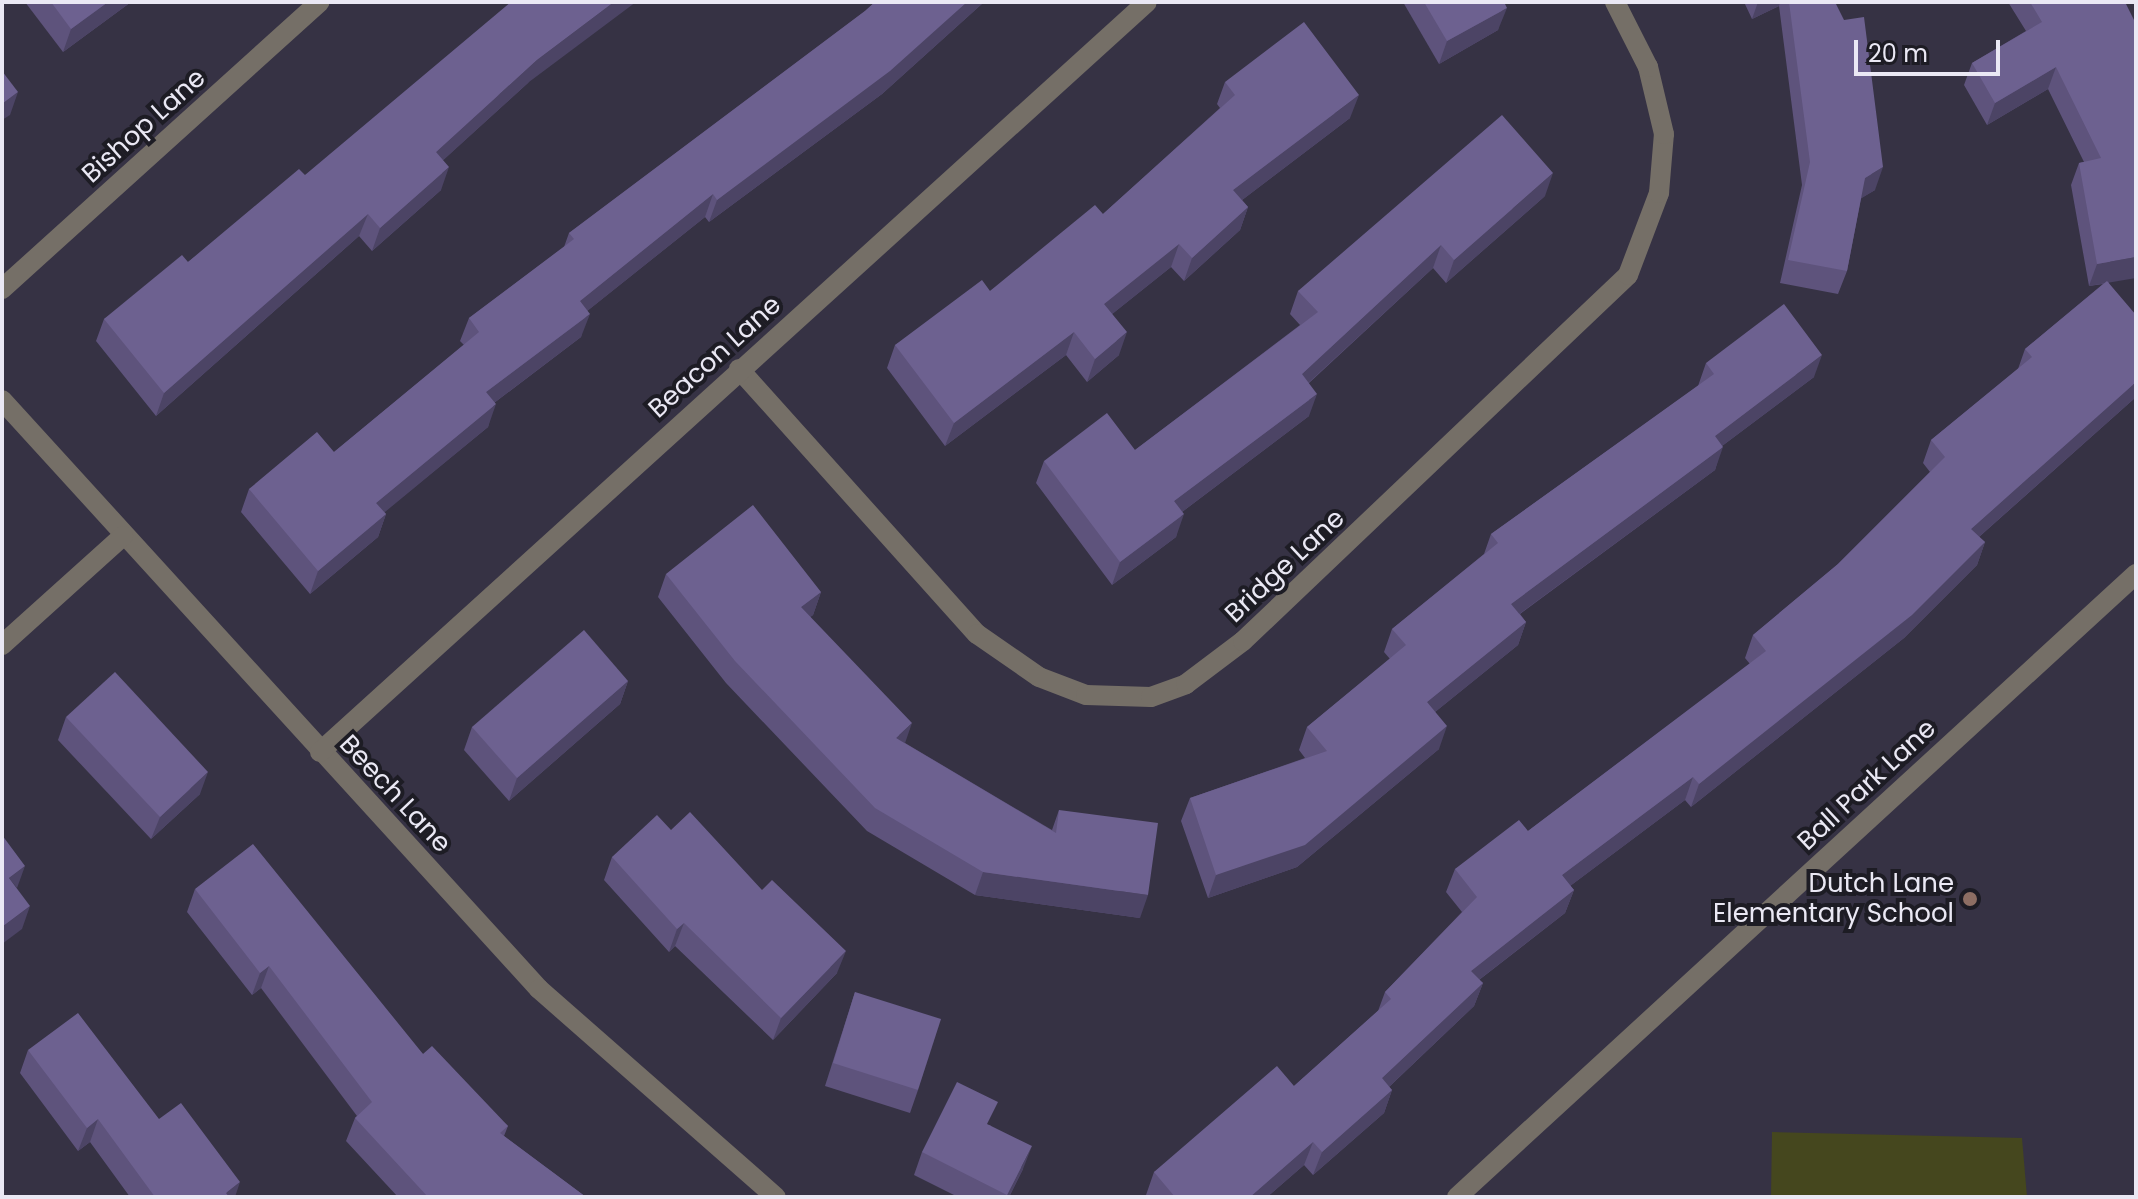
<!DOCTYPE html>
<html>
<head>
<meta charset="utf-8">
<style>
	body { margin:0 }
	#map { position:relative; width:2138px; height:1199px; overflow:hidden; background:#363244; font-family:Poppins,sans-serif }
	div>[style] { position:absolute }
	.green>* { inset:0; background:#45471e }
	.street>* { height:20px; margin:-10px; padding:0 10px; transform-origin:10px; border-radius:10px; background:#756f67 }
	.wall>* { inset:0; background:#5e537c }
	.shaded-wall>* { inset:0; background:#4c4465 }
	.building>* { inset:0; background:#6d6190 }
	.dots>* { width:22px; height:22px; translate:-50% -50%; box-sizing:border-box; border:4px solid #1d1c24; border-radius:50% }
	span { translate:-50% -50%; white-space:nowrap; text-align:center; line-height:1.15; -webkit-text-stroke:8px #1d1c24; paint-order:stroke }
	.street-label { font-size:26px; color:#eae8f4 }
	.poi-label { font-size:26px; color:#eae8f4 }
	.right { translate:-100% -50%; text-align:right }
	.frame { position:absolute; inset:0; border:4px solid #eae8f4; pointer-events:none }
	.scale { position:absolute; left:1854px; top:40px; width:146px; height:36px; box-sizing:border-box; border:4px solid #eae8f4; border-top:0; padding-left:10px; font-size:24px; line-height:28px; white-space:nowrap; color:#eae8f4; -webkit-text-stroke:6px #1d1c24; paint-order:stroke }
</style>
</head>
<body>
<div id="map">
	<div class="green">
		<i style="clip-path:polygon(1772px 1132px,2022px 1138px,2027px 1197px,1771px 1197px)"></i>
	</div>
	<div class="street">
		<i style="left:2px;top:289px;width:428px;rotate:-42.1deg"></i>
		<i style="left:739px;top:369px;width:356px;rotate:48.1deg"></i>
		<i style="left:977px;top:634px;width:75px;rotate:34.7deg"></i>
		<i style="left:1039px;top:677px;width:50px;rotate:21deg"></i>
		<i style="left:1086px;top:695px;width:65px;rotate:1.8deg"></i>
		<i style="left:1151px;top:697px;width:37px;rotate:-20deg"></i>
		<i style="left:1186px;top:684px;width:71px;rotate:-37deg"></i>
		<i style="left:1243px;top:641px;width:531px;rotate:-43.55deg"></i>
		<i style="left:1628px;top:275px;width:88px;rotate:-69.3deg"></i>
		<i style="left:1659px;top:193px;width:59px;rotate:-85.2deg"></i>
		<i style="left:1664px;top:134px;width:69px;rotate:-103.4deg"></i>
		<i style="left:1648px;top:67px;width:73px;rotate:-116.9deg"></i>
		<i style="left:2px;top:400px;width:797px;rotate:47.64deg"></i>
		<i style="left:539px;top:989px;width:315px;rotate:41.3deg"></i>
		<i style="left:2px;top:645px;width:163px;rotate:-42deg"></i>
		<i style="left:320px;top:752px;width:1116px;rotate:-42.2deg"></i>
		<i style="left:1457px;top:1197px;width:922px;rotate:-42.54deg"></i>
	</div>
	<div class="wall">
		<i style="clip-path:polygon(25px 2px,131px 2px,63px 52px)"></i>
		<i style="clip-path:polygon(875px 2px,984px 2px,882px 94px,709px 222px,705px 217px,587px 311px,581px 337px,494px 403px,488px 427px,384px 512px,386px 514px,378px 537px,310px 594px,241px 512px,249px 489px,334px 452px,464px 345px,460px 341px,469px 318px,564px 247px,569px 233px,865px 11px)"></i>
		<i style="clip-path:polygon(1403px 2px,1504px 2px,1498px 30px,1439px 64px)"></i>
		<i style="clip-path:polygon(1744px 2px,1835px 2px,1875px 190px,1861px 198px,1847px 271px,1838px 294px,1780px 283px,1802px 185px,1779px 6px,1752px 19px)"></i>
		<i style="clip-path:polygon(2008px 2px,2125px 2px,2109px 283px,2136px 397px,1979px 537px,1985px 542px,1977px 565px,1904px 638px,1691px 807px,1685px 800px,1570px 886px,1574px 890px,1565px 913px,1479px 980px,1483px 983px,1474px 1006px,1389px 1087px,1392px 1090px,1384px 1113px,1313px 1175px,1304px 1165px,1267px 1197px,1147px 1197px,1146px 1195px,1154px 1172px,1294px 1086px,1378px 1011px,1385px 992px,1462px 912px,1446px 892px,1455px 869px,1528px 831px,1750px 664px,1745px 658px,1753px 635px,1838px 564px,1930px 472px,1923px 463px,1931px 440px,2018px 369px,2025px 349px,2103px 284px,2089px 286px,2071px 185px,2079px 163px,2084px 162px,2048px 89px,1987px 125px,1964px 85px,1972px 63px,2026px 31px)"></i>
		<i style="clip-path:polygon(529px 82px,443px 160px,441px 190px,372px 251px,359px 236px,156px 416px,96px 341px,104px 319px,188px 262px,305px 175px)"></i>
		<i style="clip-path:polygon(1225px 82px,1350px 118px,1242px 200px,1248px 207px,1240px 230px,1184px 281px,1171px 267px,1112px 314px,1119px 355px,1087px 382px,1066px 355px,945px 446px,887px 368px,895px 345px,990px 291px,1103px 214px,1220px 108px,1217px 104px)"></i>
		<i style="clip-path:polygon(1545px 196px,1446px 283px,1433px 268px,1309px 383px,1309px 416px,1182px 512px,1176px 537px,1112px 585px,1036px 483px,1044px 461px,1135px 450px,1300px 325px,1290px 314px,1298px 291px)"></i>
		<i style="clip-path:polygon(1706px 363px,1814px 377px,1722px 446px,1715px 470px,1520px 614px,1526px 622px,1518px 645px,1435px 712px,1439px 749px,1297px 867px,1208px 898px,1181px 821px,1190px 798px,1305px 758px,1299px 750px,1307px 727px,1390px 659px,1384px 652px,1392px 629px,1484px 554px,1491px 534px,1698px 386px)"></i>
		<i style="clip-path:polygon(666px 574px,821px 592px,813px 615px,810px 617px,905px 743px,1052px 830px,1059px 810px,1140px 918px,975px 895px,867px 831px,726px 683px,658px 597px)"></i>
		<i style="clip-path:polygon(628px 681px,620px 704px,509px 801px,464px 750px,472px 727px)"></i>
		<i style="clip-path:polygon(66px 717px,200px 794px,151px 839px,58px 740px)"></i>
		<i style="clip-path:polygon(671px 830px,837px 973px,773px 1040px,675px 946px,669px 952px,604px 880px,612px 857px)"></i>
		<i style="clip-path:polygon(195px 889px,423px 1054px,508px 1126px,504px 1136px,586px 1197px,398px 1197px,346px 1141px,355px 1118px,357px 1116px,261px 988px,252px 995px,187px 912px)"></i>
		<i style="clip-path:polygon(855px 992px,918px 1090px,910px 1113px,825px 1086px)"></i>
		<i style="clip-path:polygon(28px 1050px,235px 1197px,130px 1197px,90px 1142px,78px 1151px,20px 1073px)"></i>
		<i style="clip-path:polygon(990px 1125px,1023px 1169px,1009px 1197px,958px 1197px,914px 1175px,922px 1152px)"></i>
	</div>
	<div class="shaded-wall">
		<i style="clip-path:polygon(108px 2px,131px 2px,63px 52px,71px 29px)"></i>
		<i style="clip-path:polygon(614px 2px,636px 2px,529px 82px,427px 175px,436px 152px,537px 60px)"></i>
		<i style="clip-path:polygon(967px 2px,984px 2px,882px 94px,709px 222px,717px 200px)"></i>
		<i style="clip-path:polygon(1758px 2px,1780px 2px,1779px 6px,1752px 19px)"></i>
		<i style="clip-path:polygon(1507px 8px,1498px 30px,1439px 64px,1447px 41px)"></i>
		<i style="clip-path:polygon(2056px 67px,2048px 89px,1987px 125px,1995px 103px)"></i>
		<i style="clip-path:polygon(18px 92px,10px 115px,2px 120px,2px 104px)"></i>
		<i style="clip-path:polygon(1359px 95px,1350px 118px,1225px 213px,1233px 190px)"></i>
		<i style="clip-path:polygon(449px 167px,441px 190px,372px 251px,380px 228px)"></i>
		<i style="clip-path:polygon(1883px 167px,1875px 190px,1857px 201px,1865px 178px)"></i>
		<i style="clip-path:polygon(1553px 173px,1545px 196px,1446px 283px,1454px 260px)"></i>
		<i style="clip-path:polygon(713px 194px,705px 217px,571px 324px,580px 301px)"></i>
		<i style="clip-path:polygon(1248px 207px,1240px 230px,1184px 281px,1192px 258px)"></i>
		<i style="clip-path:polygon(368px 214px,359px 236px,156px 416px,164px 393px)"></i>
		<i style="clip-path:polygon(1179px 244px,1171px 267px,1096px 327px,1104px 304px)"></i>
		<i style="clip-path:polygon(1441px 245px,1433px 268px,1294px 396px,1302px 374px)"></i>
		<i style="clip-path:polygon(2136px 257px,2136px 278px,2089px 286px,2097px 264px)"></i>
		<i style="clip-path:polygon(590px 314px,581px 337px,478px 415px,486px 392px)"></i>
		<i style="clip-path:polygon(1074px 332px,1066px 355px,945px 446px,954px 423px)"></i>
		<i style="clip-path:polygon(1127px 332px,1119px 355px,1087px 382px,1095px 359px)"></i>
		<i style="clip-path:polygon(1822px 355px,1814px 377px,1706px 458px,1715px 436px)"></i>
		<i style="clip-path:polygon(2136px 382px,2136px 397px,1963px 551px,1971px 529px)"></i>
		<i style="clip-path:polygon(1317px 394px,1309px 416px,1166px 524px,1174px 501px)"></i>
		<i style="clip-path:polygon(496px 404px,488px 427px,368px 526px,376px 503px)"></i>
		<i style="clip-path:polygon(1723px 447px,1715px 470px,1503px 626px,1511px 604px)"></i>
		<i style="clip-path:polygon(386px 514px,378px 537px,310px 594px,318px 571px)"></i>
		<i style="clip-path:polygon(1184px 514px,1176px 537px,1112px 585px,1120px 562px)"></i>
		<i style="clip-path:polygon(1985px 542px,1977px 565px,1904px 638px,1691px 807px,1699px 784px)"></i>
		<i style="clip-path:polygon(821px 592px,813px 615px,793px 630px,801px 607px)"></i>
		<i style="clip-path:polygon(1526px 622px,1518px 645px,1419px 725px,1427px 702px)"></i>
		<i style="clip-path:polygon(628px 681px,620px 704px,509px 801px,517px 778px)"></i>
		<i style="clip-path:polygon(912px 723px,904px 746px,896px 738px)"></i>
		<i style="clip-path:polygon(1447px 726px,1439px 749px,1297px 867px,1208px 898px,1216px 875px)"></i>
		<i style="clip-path:polygon(208px 772px,200px 794px,151px 839px,160px 817px)"></i>
		<i style="clip-path:polygon(1693px 777px,1685px 800px,1554px 898px,1562px 875px)"></i>
		<i style="clip-path:polygon(25px 866px,17px 888px,9px 878px)"></i>
		<i style="clip-path:polygon(983px 872px,1148px 895px,1140px 918px,975px 895px)"></i>
		<i style="clip-path:polygon(1574px 890px,1565px 913px,1462px 993px,1471px 971px)"></i>
		<i style="clip-path:polygon(30px 906px,22px 929px,2px 944px,2px 927px)"></i>
		<i style="clip-path:polygon(684px 923px,675px 946px,669px 952px,677px 929px)"></i>
		<i style="clip-path:polygon(846px 951px,837px 973px,773px 1040px,781px 1018px)"></i>
		<i style="clip-path:polygon(269px 966px,261px 988px,252px 995px,260px 973px)"></i>
		<i style="clip-path:polygon(1483px 983px,1474px 1006px,1374px 1101px,1382px 1078px)"></i>
		<i style="clip-path:polygon(1392px 1090px,1384px 1113px,1313px 1175px,1322px 1152px)"></i>
		<i style="clip-path:polygon(98px 1119px,90px 1142px,78px 1151px,87px 1128px)"></i>
		<i style="clip-path:polygon(1313px 1142px,1304px 1165px,1267px 1197px,1250px 1197px)"></i>
		<i style="clip-path:polygon(1032px 1146px,1023px 1169px,1009px 1197px,1006px 1197px)"></i>
		<i style="clip-path:polygon(240px 1182px,235px 1197px,225px 1197px,226px 1193px)"></i>
	</div>
	<div class="building">
		<i style="clip-path:polygon(51px 2px,108px 2px,71px 29px)"></i>
		<i style="clip-path:polygon(511px 2px,614px 2px,537px 60px,436px 152px,449px 167px,380px 228px,368px 214px,164px 393px,104px 319px,182px 255px,188px 262px,299px 169px,305px 175px)"></i>
		<i style="clip-path:polygon(875px 2px,967px 2px,890px 71px,717px 200px,713px 194px,580px 301px,590px 314px,486px 392px,496px 404px,376px 503px,386px 514px,318px 571px,249px 489px,317px 432px,334px 452px,479px 332px,469px 318px,574px 239px,569px 233px,865px 11px)"></i>
		<i style="clip-path:polygon(1424px 2px,1504px 2px,1507px 8px,1447px 41px)"></i>
		<i style="clip-path:polygon(1789px 2px,1835px 2px,1844px 20px,1864px 17px,1883px 167px,1865px 178px,1847px 271px,1788px 260px,1810px 162px)"></i>
		<i style="clip-path:polygon(2030px 2px,2125px 2px,2136px 24px,2136px 257px,2097px 264px,2079px 163px,2101px 158px,2056px 67px,1995px 103px,1972px 63px,2042px 22px)"></i>
		<i style="clip-path:polygon(1304px 22px,1359px 95px,1233px 190px,1248px 207px,1192px 258px,1179px 244px,1104px 304px,1127px 332px,1095px 359px,1074px 332px,954px 423px,895px 345px,982px 280px,990px 291px,1095px 205px,1103px 214px,1235px 95px,1225px 82px)"></i>
		<i style="clip-path:polygon(2px 71px,18px 92px,2px 104px)"></i>
		<i style="clip-path:polygon(1502px 115px,1553px 173px,1454px 260px,1441px 245px,1302px 374px,1317px 394px,1174px 501px,1184px 514px,1120px 562px,1044px 461px,1107px 413px,1135px 450px,1318px 312px,1298px 291px)"></i>
		<i style="clip-path:polygon(2107px 281px,2136px 315px,2136px 382px,1971px 529px,1985px 542px,1912px 615px,1699px 784px,1693px 777px,1562px 875px,1574px 890px,1471px 971px,1483px 983px,1382px 1078px,1392px 1090px,1322px 1152px,1313px 1142px,1250px 1197px,1175px 1197px,1154px 1172px,1277px 1066px,1294px 1086px,1391px 999px,1385px 992px,1477px 897px,1455px 869px,1519px 820px,1528px 831px,1766px 651px,1753px 635px,1838px 564px,1945px 457px,1931px 440px,2032px 357px,2025px 349px)"></i>
		<i style="clip-path:polygon(1784px 304px,1822px 355px,1715px 436px,1723px 447px,1511px 604px,1526px 622px,1427px 702px,1447px 726px,1305px 845px,1216px 875px,1190px 798px,1327px 751px,1307px 727px,1406px 645px,1392px 629px,1498px 543px,1491px 534px,1714px 374px,1706px 363px)"></i>
		<i style="clip-path:polygon(753px 505px,821px 592px,801px 607px,912px 723px,896px 738px,1056px 833px,1059px 810px,1158px 823px,1148px 895px,983px 872px,875px 808px,735px 661px,666px 574px)"></i>
		<i style="clip-path:polygon(584px 630px,628px 681px,517px 778px,472px 727px)"></i>
		<i style="clip-path:polygon(115px 672px,208px 772px,160px 817px,66px 717px)"></i>
		<i style="clip-path:polygon(690px 812px,762px 890px,772px 880px,846px 951px,781px 1018px,684px 923px,677px 929px,612px 857px,657px 815px,671px 830px)"></i>
		<i style="clip-path:polygon(2px 835px,25px 866px,9px 878px,30px 906px,2px 927px)"></i>
		<i style="clip-path:polygon(253px 844px,423px 1054px,432px 1046px,508px 1126px,500px 1133px,586px 1197px,428px 1197px,355px 1118px,372px 1102px,269px 966px,260px 973px,195px 889px)"></i>
		<i style="clip-path:polygon(855px 992px,941px 1019px,918px 1090px,833px 1063px)"></i>
		<i style="clip-path:polygon(78px 1013px,159px 1119px,181px 1103px,240px 1182px,226px 1193px,229px 1197px,155px 1197px,98px 1119px,87px 1128px,28px 1050px)"></i>
		<i style="clip-path:polygon(957px 1082px,998px 1102px,987px 1124px,1032px 1146px,1007px 1195px,922px 1152px)"></i>
	</div>
	<div class="dots">
		<i style="left:1970px;top:899px;background:#8d6e63"></i>
	</div>
	<div class="street-label">
		<span style="left:144px;top:126px;rotate:-42deg">Bishop Lane</span>
		<span style="left:715px;top:357px;rotate:-42deg">Beacon Lane</span>
		<span style="left:1285px;top:566px;rotate:-43deg">Bridge Lane</span>
		<span style="left:1867px;top:785px;rotate:-43deg">Ball Park Lane</span>
		<span style="left:395px;top:794px;rotate:47deg">Beech Lane</span>
	</div>
	<div class="poi-label">
		<span class="right" style="left:1954px;top:899px">Dutch Lane<br>Elementary School</span>
	</div>
	<div class="frame"></div>
	<div class="scale">20 m</div>
</div>
</body>
</html>
